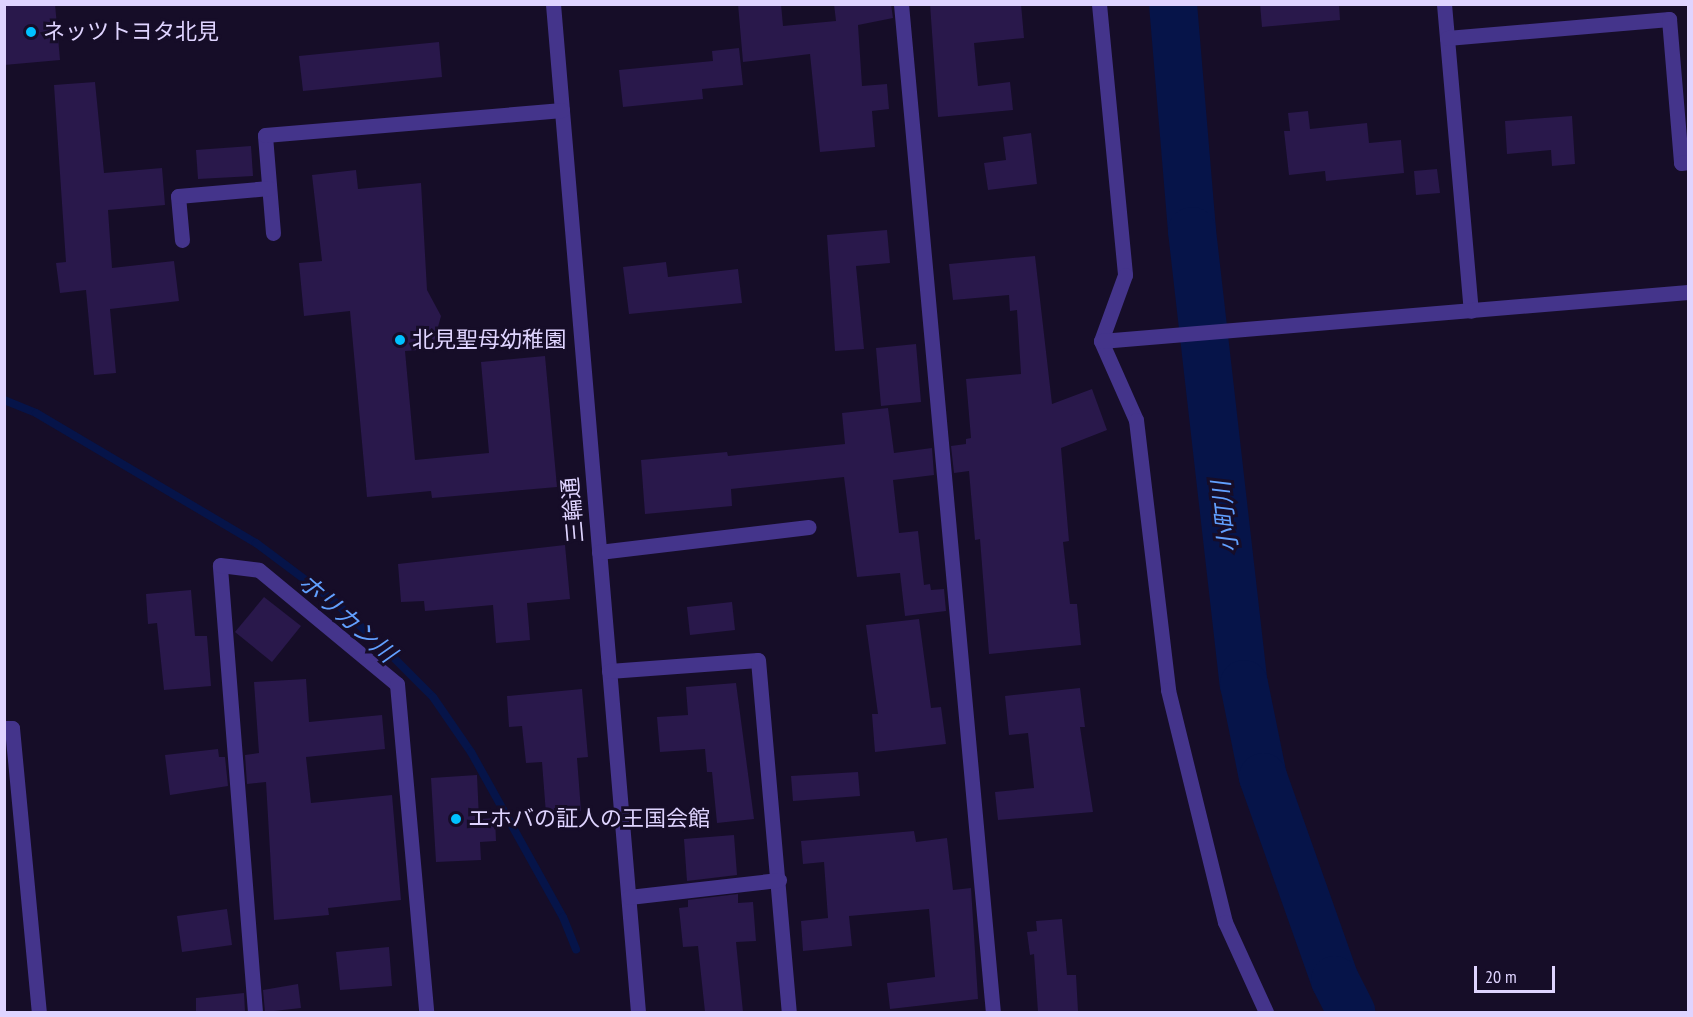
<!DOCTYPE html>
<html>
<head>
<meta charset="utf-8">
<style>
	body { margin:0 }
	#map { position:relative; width:1693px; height:1017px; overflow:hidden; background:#160d28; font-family:"PT Sans Narrow","Noto Sans JP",sans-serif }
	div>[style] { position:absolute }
	.stream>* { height:8px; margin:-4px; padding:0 4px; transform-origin:4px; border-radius:4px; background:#061449 }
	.river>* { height:48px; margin:-24px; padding:0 24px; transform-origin:24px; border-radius:24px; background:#061449 }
	.building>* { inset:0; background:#29184b }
	.minor>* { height:15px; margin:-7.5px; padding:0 7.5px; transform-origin:7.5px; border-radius:7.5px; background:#44348b }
	.dots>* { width:16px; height:16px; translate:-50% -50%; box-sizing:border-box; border:3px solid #160d28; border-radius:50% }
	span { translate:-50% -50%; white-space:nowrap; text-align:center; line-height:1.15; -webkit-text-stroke:6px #160d28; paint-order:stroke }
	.poi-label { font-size:22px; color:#dfd4ff }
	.left { translate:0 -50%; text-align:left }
	.street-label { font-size:22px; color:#dfd4ff }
	.water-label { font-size:24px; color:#62a0ff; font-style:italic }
	.frame { position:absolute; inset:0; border:6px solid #dfd4ff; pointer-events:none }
	.scale { position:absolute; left:1474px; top:966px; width:81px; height:27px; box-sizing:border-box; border:3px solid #dfd4ff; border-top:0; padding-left:8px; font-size:18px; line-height:21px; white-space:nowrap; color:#dfd4ff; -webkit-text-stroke:4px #160d28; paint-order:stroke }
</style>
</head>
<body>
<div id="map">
	<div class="stream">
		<i style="left:4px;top:400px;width:35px;rotate:22deg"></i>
		<i style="left:36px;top:413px;width:256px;rotate:30.6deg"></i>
		<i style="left:256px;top:543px;width:99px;rotate:36.8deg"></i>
		<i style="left:335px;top:602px;width:77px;rotate:43.4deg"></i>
		<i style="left:391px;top:655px;width:59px;rotate:45deg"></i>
		<i style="left:433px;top:697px;width:67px;rotate:55.4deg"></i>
		<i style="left:471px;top:752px;width:189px;rotate:60.9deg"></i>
		<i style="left:563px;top:917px;width:35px;rotate:68deg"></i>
	</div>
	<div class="river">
		<i style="left:1173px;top:4px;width:228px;rotate:85.2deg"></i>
		<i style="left:1192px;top:231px;width:456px;rotate:83.5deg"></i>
		<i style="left:1244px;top:684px;width:95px;rotate:78.5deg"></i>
		<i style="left:1263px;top:777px;width:215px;rotate:70.5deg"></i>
		<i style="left:1335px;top:980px;width:36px;rotate:63deg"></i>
	</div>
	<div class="building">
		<i style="clip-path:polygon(4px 4px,55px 4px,60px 60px,4px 65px)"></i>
		<i style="clip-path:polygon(738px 4px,781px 4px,783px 26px,836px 21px,834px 4px,891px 4px,893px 18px,858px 25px,862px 86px,887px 84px,889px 109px,872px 111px,875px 147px,820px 152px,810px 54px,743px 62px)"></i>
		<i style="clip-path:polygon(930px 4px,1021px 4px,1024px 38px,974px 43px,978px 86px,1010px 82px,1013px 110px,938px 117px)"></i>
		<i style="clip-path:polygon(1260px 4px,1339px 4px,1340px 20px,1262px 27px)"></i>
		<i style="clip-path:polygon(439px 42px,442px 77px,303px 91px,299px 56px)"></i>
		<i style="clip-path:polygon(739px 48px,743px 85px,702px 89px,703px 99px,623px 107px,619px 70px,713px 61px,712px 51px)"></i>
		<i style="clip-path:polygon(95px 82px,104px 173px,162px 168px,165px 205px,108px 210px,112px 268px,174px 261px,179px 301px,110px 309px,116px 373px,94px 375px,86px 290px,60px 293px,56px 263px,66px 262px,54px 85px)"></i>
		<i style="clip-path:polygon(1308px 111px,1310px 129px,1367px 123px,1369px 143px,1401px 140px,1404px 173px,1326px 181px,1325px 171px,1289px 175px,1284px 131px,1290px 131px,1288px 113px)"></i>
		<i style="clip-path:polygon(1572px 116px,1575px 164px,1552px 166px,1551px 150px,1507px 154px,1505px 121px)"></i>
		<i style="clip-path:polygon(1031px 133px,1037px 184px,988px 190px,984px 163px,1006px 160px,1003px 137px)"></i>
		<i style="clip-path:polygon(251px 146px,253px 176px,198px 179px,196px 150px)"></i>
		<i style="clip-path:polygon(1437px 169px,1440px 193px,1416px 195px,1414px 171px)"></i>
		<i style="clip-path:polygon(356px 170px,358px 189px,421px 183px,427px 290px,441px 316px,432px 349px,405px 351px,415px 460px,489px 453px,481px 362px,545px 356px,557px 487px,432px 498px,431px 491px,367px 497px,350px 311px,304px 316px,299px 263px,322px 261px,312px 175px)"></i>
		<i style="clip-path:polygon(887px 230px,890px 263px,856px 266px,864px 349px,835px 351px,827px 235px)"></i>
		<i style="clip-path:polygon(1035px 256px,1052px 404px,1092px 389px,1107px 430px,1061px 448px,1069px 541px,1063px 542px,1070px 604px,1077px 604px,1081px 645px,989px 654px,980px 539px,975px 540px,969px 471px,954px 473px,951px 446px,966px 444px,966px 439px,971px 438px,966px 379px,1021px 374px,1017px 310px,1010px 311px,1009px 295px,953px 300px,949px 264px)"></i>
		<i style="clip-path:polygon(666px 262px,668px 277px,738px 269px,742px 303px,629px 314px,623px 267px)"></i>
		<i style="clip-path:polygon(916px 344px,921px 402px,881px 406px,876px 348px)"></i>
		<i style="clip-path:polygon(888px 408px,894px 453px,932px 448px,934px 475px,893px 480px,899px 533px,918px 531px,924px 585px,930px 584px,931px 590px,944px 589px,946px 611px,905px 616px,900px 573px,857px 577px,844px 477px,731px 489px,732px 506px,645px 514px,641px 460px,727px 452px,728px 456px,845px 444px,842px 413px)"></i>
		<i style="clip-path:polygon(565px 545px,570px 599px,527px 603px,530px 640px,496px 643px,493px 605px,425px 611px,424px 601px,401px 602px,398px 564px)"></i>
		<i style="clip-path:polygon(191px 590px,195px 636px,207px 636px,211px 686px,164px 690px,157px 623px,148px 624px,146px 594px)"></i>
		<i style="clip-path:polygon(264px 597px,301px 626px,272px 662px,235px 632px)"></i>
		<i style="clip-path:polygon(732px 602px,735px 630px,690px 635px,687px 607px)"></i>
		<i style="clip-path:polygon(919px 619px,931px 708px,941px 707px,946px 744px,875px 752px,872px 714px,878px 714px,866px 625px)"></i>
		<i style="clip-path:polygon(306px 679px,309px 722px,382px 715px,385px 749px,306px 757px,311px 803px,392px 795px,401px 900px,328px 908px,329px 915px,274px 920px,266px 782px,247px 784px,245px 755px,259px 753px,254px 682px)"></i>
		<i style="clip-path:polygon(736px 683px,754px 819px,717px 823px,712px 772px,707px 772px,705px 749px,660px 752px,657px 717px,688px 715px,686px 687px)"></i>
		<i style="clip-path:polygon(1080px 688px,1085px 727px,1080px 727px,1093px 812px,998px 820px,995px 792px,1034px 788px,1028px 733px,1009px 735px,1005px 696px)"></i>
		<i style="clip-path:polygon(582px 689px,588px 757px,577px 758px,581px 811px,546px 814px,542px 762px,526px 763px,522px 726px,509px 727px,507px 696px)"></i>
		<i style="clip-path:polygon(218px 749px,219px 757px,225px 757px,228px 786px,170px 795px,165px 755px)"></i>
		<i style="clip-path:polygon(858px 772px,860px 796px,793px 801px,791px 776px)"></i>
		<i style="clip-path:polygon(477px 775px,479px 819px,495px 818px,496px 841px,480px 842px,481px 860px,436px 862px,431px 778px)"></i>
		<i style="clip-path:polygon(914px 831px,916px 842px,947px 838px,953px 890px,971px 888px,978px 999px,890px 1009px,887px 983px,935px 977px,929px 909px,849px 916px,852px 946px,803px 951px,801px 921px,828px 918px,824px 862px,803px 864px,801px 841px)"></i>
		<i style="clip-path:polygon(734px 835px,737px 875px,687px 881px,684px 839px)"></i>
		<i style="clip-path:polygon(738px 894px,738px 903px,753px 902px,756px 941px,736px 942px,743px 1012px,705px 1012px,698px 946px,683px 947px,679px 908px,688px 907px,688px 900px)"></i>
		<i style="clip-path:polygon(227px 909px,232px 945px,182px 952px,177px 916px)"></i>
		<i style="clip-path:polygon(1062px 919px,1067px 975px,1076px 975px,1078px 1011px,1038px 1012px,1034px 954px,1030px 955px,1027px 932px,1037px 931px,1036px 921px)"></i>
		<i style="clip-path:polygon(389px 947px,392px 986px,340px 990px,336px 952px)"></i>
		<i style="clip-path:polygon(298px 984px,301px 1008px,265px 1012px,263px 990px)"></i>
		<i style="clip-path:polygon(244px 993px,245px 1012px,196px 1012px,196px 998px)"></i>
	</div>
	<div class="minor">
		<i style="left:553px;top:4px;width:1012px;rotate:85.18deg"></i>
		<i style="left:901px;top:4px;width:1012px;rotate:84.79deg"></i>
		<i style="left:1099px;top:4px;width:272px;rotate:84.5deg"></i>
		<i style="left:1125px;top:275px;width:70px;rotate:110deg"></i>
		<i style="left:1101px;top:341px;width:86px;rotate:66.1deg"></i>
		<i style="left:1136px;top:420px;width:272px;rotate:83.2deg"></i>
		<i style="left:1168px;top:690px;width:239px;rotate:76.2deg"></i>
		<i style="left:1225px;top:922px;width:99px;rotate:65.5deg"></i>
		<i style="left:1444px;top:4px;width:308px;rotate:85deg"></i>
		<i style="left:1447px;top:38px;width:223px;rotate:-4.9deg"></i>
		<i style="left:1669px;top:19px;width:144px;rotate:85.2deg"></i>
		<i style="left:1681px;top:163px;width:7px;rotate:-8deg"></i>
		<i style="left:273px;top:233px;width:98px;rotate:-94.7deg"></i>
		<i style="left:265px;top:135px;width:298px;rotate:-4.8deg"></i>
		<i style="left:182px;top:240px;width:44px;rotate:-95.2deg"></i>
		<i style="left:178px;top:196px;width:91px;rotate:-5deg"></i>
		<i style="left:1101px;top:341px;width:589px;rotate:-4.77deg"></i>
		<i style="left:599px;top:552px;width:211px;rotate:-6.8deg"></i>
		<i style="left:609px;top:671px;width:149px;rotate:-4.2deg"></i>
		<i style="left:758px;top:660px;width:353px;rotate:85deg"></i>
		<i style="left:4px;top:728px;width:8px"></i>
		<i style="left:12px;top:728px;width:285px;rotate:84.6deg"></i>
		<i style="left:629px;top:897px;width:151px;rotate:-6.5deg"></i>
		<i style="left:255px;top:1012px;width:448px;rotate:-94.5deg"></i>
		<i style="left:220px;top:565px;width:39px;rotate:7deg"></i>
		<i style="left:259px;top:570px;width:179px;rotate:39.6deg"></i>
		<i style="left:397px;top:684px;width:329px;rotate:84.9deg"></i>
	</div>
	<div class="dots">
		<i style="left:31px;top:32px;background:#00c1ff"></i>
		<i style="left:400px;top:340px;background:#00c1ff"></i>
		<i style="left:456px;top:819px;background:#00c1ff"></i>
	</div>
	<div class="poi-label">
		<span class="left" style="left:43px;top:32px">ネッツトヨタ北見</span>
		<span class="left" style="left:412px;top:340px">北見聖母幼稚園</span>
		<span class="left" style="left:468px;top:819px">エホバの証人の王国会館</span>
	</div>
	<div class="street-label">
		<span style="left:573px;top:510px;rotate:-95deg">三輪通</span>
	</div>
	<div class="water-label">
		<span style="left:1225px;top:517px;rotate:-97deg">小町川</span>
		<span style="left:347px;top:618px;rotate:41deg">ホリカン川</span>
	</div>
	<div class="frame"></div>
	<div class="scale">20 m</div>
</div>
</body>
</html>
